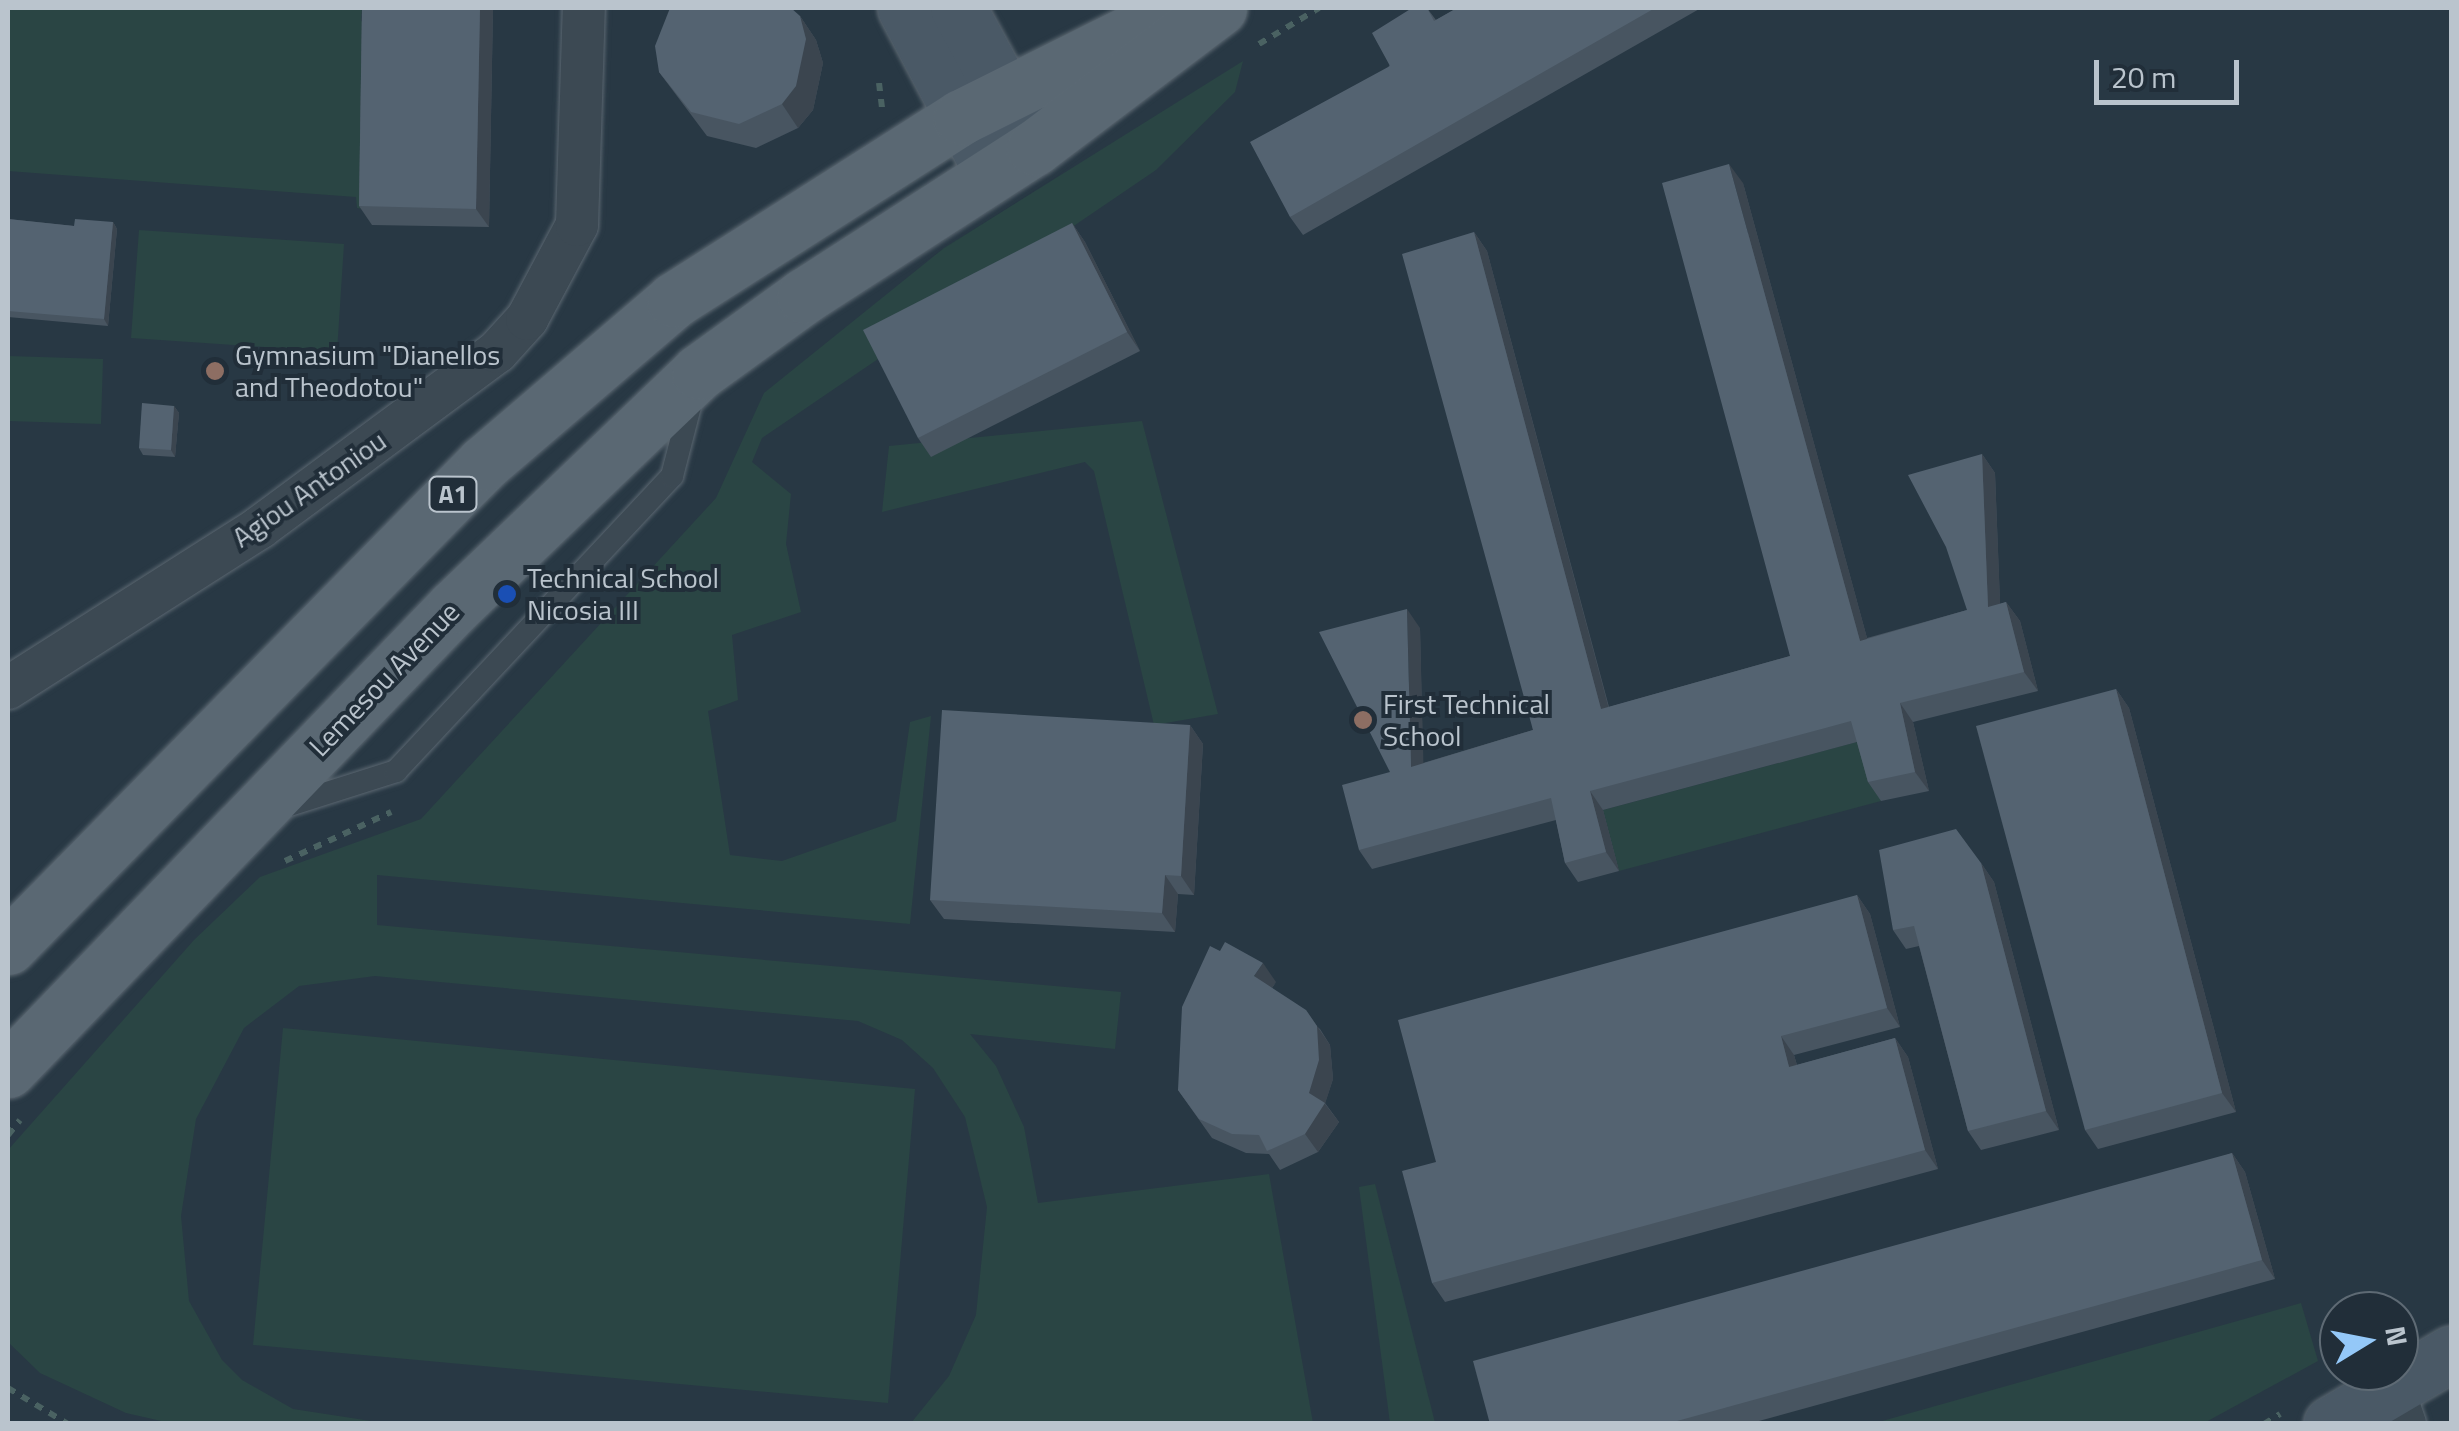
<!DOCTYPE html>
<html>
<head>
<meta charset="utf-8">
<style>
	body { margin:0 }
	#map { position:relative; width:2459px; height:1431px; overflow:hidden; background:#283844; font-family:"Titillium Web",sans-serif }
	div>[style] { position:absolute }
	.green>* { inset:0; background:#2a4544 }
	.path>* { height:6px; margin-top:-3px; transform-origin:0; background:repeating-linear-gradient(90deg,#4a6262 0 8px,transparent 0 16px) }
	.roads { filter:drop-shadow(0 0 2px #5b6771) drop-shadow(0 0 2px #5b6771) }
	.lane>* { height:22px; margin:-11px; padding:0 11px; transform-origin:11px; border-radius:11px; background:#3c4953 }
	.street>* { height:42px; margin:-21px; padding:0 21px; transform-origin:21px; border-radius:21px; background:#3c4953 }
	.secondary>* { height:55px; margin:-27.5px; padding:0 27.5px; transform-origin:27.5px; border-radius:27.5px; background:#4a5966 }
	.primary>* { height:55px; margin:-27.5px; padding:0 27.5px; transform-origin:27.5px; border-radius:27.5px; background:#5a6873 }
	.wall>* { inset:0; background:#485561 }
	.shaded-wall>* { inset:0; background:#3b454f }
	.building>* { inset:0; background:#546371 }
	.dots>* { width:28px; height:28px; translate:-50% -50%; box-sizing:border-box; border:5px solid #212e39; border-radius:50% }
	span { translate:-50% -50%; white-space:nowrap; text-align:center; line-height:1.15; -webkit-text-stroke:8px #212e39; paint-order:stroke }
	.shield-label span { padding:2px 8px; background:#212e39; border:2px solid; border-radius:8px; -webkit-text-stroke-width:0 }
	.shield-label { font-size:25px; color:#bac4cd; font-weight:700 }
	.poi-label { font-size:28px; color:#bac4cd }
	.left { translate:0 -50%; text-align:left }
	.street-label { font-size:28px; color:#bac4cd }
	.frame { position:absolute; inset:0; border:10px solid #bac4cd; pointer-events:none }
	.north { position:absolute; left:2319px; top:1291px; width:100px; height:100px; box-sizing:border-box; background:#212e39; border:2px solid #5e6a74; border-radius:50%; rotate:80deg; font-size:28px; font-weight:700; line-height:40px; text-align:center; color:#bac4cd }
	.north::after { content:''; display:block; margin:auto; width:35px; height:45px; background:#94c8f8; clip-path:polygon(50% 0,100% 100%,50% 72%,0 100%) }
	.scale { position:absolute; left:2094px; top:60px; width:145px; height:45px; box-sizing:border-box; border:5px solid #bac4cd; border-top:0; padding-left:12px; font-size:30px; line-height:35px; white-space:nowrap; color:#bac4cd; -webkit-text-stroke:8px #212e39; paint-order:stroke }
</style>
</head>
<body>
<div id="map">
	<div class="green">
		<i style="clip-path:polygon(9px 8px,362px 8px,361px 21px,383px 21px,372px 210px,357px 208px,356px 197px,8px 171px)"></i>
		<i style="clip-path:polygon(1243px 61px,1235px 92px,1156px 170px,762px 438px,752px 462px,791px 494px,786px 544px,801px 612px,732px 635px,738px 700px,708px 711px,730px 855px,782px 861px,896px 821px,910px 722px,931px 716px,910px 924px,377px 875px,377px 925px,1121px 992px,1115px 1049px,970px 1034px,996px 1066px,1024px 1127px,1038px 1203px,1269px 1174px,1313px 1423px,911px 1423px,949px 1376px,976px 1315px,987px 1207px,965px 1117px,933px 1068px,902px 1040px,858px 1021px,375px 976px,299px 986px,244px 1028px,196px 1119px,181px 1216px,189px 1301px,222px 1360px,242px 1380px,293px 1409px,384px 1423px,170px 1423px,126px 1413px,40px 1373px,8px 1342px,8px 1150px,194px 940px,260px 877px,421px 819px,716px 498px,764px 393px,944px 248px)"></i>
		<i style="clip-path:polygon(139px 230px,344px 244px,337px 352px,131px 338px)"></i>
		<i style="clip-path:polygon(8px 356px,103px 359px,101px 424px,8px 421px)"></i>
		<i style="clip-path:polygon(1142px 421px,1218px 714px,1154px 725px,1094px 471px,1085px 462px,882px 512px,889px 446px)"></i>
		<i style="clip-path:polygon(1864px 740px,1881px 801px,1619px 871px,1603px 810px)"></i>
		<i style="clip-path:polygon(283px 1028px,915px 1089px,888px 1403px,253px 1345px)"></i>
		<i style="clip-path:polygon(1375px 1184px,1435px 1423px,1390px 1423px,1359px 1187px)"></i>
		<i style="clip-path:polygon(2301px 1303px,2318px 1361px,2204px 1423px,1875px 1423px)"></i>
	</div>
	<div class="path">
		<i style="left:1259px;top:44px;width:70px;rotate:-31deg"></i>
		<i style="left:879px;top:83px;width:26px;rotate:83deg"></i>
		<i style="left:285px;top:861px;width:117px;rotate:-24.8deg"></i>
		<i style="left:8px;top:1135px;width:19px;rotate:-51deg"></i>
		<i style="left:8px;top:1388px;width:70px;rotate:31deg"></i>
		<i style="left:2264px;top:1424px;width:19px;rotate:-32deg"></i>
	</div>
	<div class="roads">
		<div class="lane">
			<i style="left:277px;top:809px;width:125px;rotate:-17.7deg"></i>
			<i style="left:396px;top:771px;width:404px;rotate:-46.9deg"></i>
			<i style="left:672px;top:476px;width:84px;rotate:-75.5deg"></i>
		</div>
		<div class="street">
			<i style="left:8px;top:688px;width:298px;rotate:-32.5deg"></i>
			<i style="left:259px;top:528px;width:296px;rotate:-36.5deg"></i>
			<i style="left:497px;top:352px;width:45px;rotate:-47.7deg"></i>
			<i style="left:527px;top:319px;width:106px;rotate:-62deg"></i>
			<i style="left:577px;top:225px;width:217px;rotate:-88.2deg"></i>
			<i style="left:2393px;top:1389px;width:37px;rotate:71deg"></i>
		</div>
		<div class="secondary">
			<i style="left:905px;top:8px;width:186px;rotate:62.1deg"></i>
			<i style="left:958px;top:8px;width:159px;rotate:61.5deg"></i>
			<i style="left:2331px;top:1424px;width:140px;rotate:-30.4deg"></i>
		</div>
		<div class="primary">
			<i style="left:8px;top:947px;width:679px;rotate:-45.48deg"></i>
			<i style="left:484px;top:463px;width:250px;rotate:-40.6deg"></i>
			<i style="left:674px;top:300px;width:340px;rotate:-32.5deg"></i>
			<i style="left:961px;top:117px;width:231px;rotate:-26.5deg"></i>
			<i style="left:8px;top:1070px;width:644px;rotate:-46.07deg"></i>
			<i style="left:455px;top:606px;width:338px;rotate:-43.8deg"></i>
			<i style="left:699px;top:372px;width:130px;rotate:-35.9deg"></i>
			<i style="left:804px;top:296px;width:274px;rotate:-32.8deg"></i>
			<i style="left:1034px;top:148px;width:232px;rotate:-37.1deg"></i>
		</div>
	</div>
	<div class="wall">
		<i style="clip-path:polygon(362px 8px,493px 8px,489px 227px,372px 225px,359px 206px)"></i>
		<i style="clip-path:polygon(1427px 8px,1436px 20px,1457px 8px,1701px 8px,1303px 235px,1290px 217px)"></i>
		<i style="clip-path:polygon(800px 16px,816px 40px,823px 63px,813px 110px,798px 128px,756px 148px,707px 136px,659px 72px)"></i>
		<i style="clip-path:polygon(1743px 183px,1867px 638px,1967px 610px,1982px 454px,1995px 473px,2000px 604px,2006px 602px,2020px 621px,2038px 691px,1913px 722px,1929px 791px,1881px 801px,1868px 782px,1857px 742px,1603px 810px,1619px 871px,1578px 882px,1565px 863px,1556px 820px,1372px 869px,1359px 850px,1390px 772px,1420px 628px,1423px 763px,1533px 730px,1474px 232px,1487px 251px,1609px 707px,1790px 656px)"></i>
		<i style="clip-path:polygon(8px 219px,74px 226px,113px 222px,117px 229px,108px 326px,8px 317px)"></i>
		<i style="clip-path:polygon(1072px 223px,1085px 242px,1140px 351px,931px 457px,918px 438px)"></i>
		<i style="clip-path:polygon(174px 406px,179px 413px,175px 457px,143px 455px,139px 448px)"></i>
		<i style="clip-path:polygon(2116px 689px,2129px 708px,2236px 1112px,2098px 1149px,2085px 1130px)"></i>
		<i style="clip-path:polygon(1190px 725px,1203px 744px,1194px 895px,1178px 894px,1175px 932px,944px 919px,930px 900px)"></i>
		<i style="clip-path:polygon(1981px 863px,1994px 882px,2059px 1130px,1981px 1150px,1968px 1131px,1919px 946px,1906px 949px,1893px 930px)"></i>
		<i style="clip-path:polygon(1857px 895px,1870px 914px,1900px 1027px,1794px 1055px,1797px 1065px,1895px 1038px,1908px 1057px,1938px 1169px,1445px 1302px,1432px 1283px,1436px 1162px)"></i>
		<i style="clip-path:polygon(1276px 982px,1272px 988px,1320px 1029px,1330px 1045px,1333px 1079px,1325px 1103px,1339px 1122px,1318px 1152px,1280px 1170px,1269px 1154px,1246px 1153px,1212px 1138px,1178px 1090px)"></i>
		<i style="clip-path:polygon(2232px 1153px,2245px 1172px,2275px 1279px,1748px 1424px,1490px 1424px)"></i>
	</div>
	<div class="shaded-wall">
		<i style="clip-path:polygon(480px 8px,493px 8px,489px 227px,476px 209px)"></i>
		<i style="clip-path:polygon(800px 16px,816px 40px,823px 63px,813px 110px,798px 128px,782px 104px)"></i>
		<i style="clip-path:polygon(1729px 164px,1743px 183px,1873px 660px,1860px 641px)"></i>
		<i style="clip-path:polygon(113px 222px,117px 229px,108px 326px,104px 319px)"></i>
		<i style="clip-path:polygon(1072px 223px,1085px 242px,1140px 351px,1127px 332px)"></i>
		<i style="clip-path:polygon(1474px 232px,1487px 251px,1614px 728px,1601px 709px)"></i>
		<i style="clip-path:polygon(174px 406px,179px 413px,175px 457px,171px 450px)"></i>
		<i style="clip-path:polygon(1982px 454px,1995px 473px,2001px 626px,1988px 607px)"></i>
		<i style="clip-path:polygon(2006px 602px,2020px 621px,2038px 691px,2024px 672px)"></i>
		<i style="clip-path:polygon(1407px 609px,1420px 628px,1424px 786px,1411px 767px)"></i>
		<i style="clip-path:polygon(2116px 689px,2129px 708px,2236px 1112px,2222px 1093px)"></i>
		<i style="clip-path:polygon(1900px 703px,1913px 722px,1929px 791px,1915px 772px)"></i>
		<i style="clip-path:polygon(1190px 725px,1203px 744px,1194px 895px,1181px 876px)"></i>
		<i style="clip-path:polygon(1590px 791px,1603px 810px,1619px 871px,1606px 852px)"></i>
		<i style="clip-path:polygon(1981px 863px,1994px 882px,2059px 1130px,2046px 1111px)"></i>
		<i style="clip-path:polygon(1165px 875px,1178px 894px,1175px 932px,1162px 913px)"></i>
		<i style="clip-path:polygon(1857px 895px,1870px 914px,1900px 1027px,1887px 1008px)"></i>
		<i style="clip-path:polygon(1263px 963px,1276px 982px,1267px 995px,1254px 976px)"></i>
		<i style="clip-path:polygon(1306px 1010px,1330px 1045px,1333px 1079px,1325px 1104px,1339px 1122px,1318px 1152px,1305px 1134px,1309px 1093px)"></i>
		<i style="clip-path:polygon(1781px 1036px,1794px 1055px,1803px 1086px,1789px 1067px)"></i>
		<i style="clip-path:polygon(1895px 1038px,1908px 1057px,1938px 1169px,1925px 1150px)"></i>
		<i style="clip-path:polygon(2232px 1153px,2245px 1172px,2275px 1279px,2262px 1260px)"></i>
	</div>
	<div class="building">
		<i style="clip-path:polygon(362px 8px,480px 8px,476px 209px,359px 206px)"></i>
		<i style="clip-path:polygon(670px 8px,791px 8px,800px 16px,806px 39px,796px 86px,782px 104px,739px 124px,691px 112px,659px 72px,655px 46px)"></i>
		<i style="clip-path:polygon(1412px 8px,1427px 8px,1434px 21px,1457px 8px,1655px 8px,1290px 217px,1250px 142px,1390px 66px,1372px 33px)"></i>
		<i style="clip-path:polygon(1729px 164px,1860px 641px,1967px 610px,1946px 547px,1908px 475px,1982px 454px,1988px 607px,2006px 602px,2024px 672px,1900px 703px,1915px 772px,1868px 782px,1851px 721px,1590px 791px,1606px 852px,1565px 863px,1551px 798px,1359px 850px,1342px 785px,1390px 772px,1319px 632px,1407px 609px,1411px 767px,1533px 730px,1402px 254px,1474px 232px,1601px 709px,1790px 656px,1662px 183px)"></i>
		<i style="clip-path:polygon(8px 219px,74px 226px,75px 219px,113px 222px,104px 319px,8px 311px)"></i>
		<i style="clip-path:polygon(1072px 223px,1127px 332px,918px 438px,863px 330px)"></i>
		<i style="clip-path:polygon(142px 403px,174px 406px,171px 450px,139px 448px)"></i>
		<i style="clip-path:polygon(2116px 689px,2222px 1093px,2085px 1130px,1976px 726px)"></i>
		<i style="clip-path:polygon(942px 710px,1190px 725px,1181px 876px,1165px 875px,1162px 913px,930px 900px)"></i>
		<i style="clip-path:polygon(1956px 829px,1981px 863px,2046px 1111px,1968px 1131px,1914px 926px,1893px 930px,1879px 850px)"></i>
		<i style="clip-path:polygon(1857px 895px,1887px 1008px,1781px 1036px,1789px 1067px,1895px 1038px,1925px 1150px,1432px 1283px,1402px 1171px,1436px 1162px,1398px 1020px)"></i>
		<i style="clip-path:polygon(1225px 942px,1263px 963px,1254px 976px,1306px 1010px,1317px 1026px,1319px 1060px,1309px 1093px,1325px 1103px,1305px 1134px,1267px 1151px,1259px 1135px,1232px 1134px,1199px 1119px,1178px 1090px,1182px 1007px,1210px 946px,1220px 951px)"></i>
		<i style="clip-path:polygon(2232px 1153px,2262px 1260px,1666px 1424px,1490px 1424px,1473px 1361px)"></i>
	</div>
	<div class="dots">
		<i style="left:215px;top:371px;background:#8d6e63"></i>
		<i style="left:507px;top:594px;background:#1a4fb4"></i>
		<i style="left:1363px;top:720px;background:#8d6e63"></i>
	</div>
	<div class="shield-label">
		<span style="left:453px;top:494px">A1</span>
	</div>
	<div class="poi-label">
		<span class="left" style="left:235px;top:371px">Gymnasium "Dianellos<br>and Theodotou"</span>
		<span class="left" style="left:527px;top:594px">Technical School<br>Nicosia III</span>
		<span class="left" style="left:1383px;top:720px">First Technical<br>School</span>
	</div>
	<div class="street-label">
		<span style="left:309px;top:489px;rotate:-35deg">Agiou Antoniou</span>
		<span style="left:384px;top:679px;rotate:-46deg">Lemesou Avenue</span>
	</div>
	<div class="frame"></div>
	<div class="north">N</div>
	<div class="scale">20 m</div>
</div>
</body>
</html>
